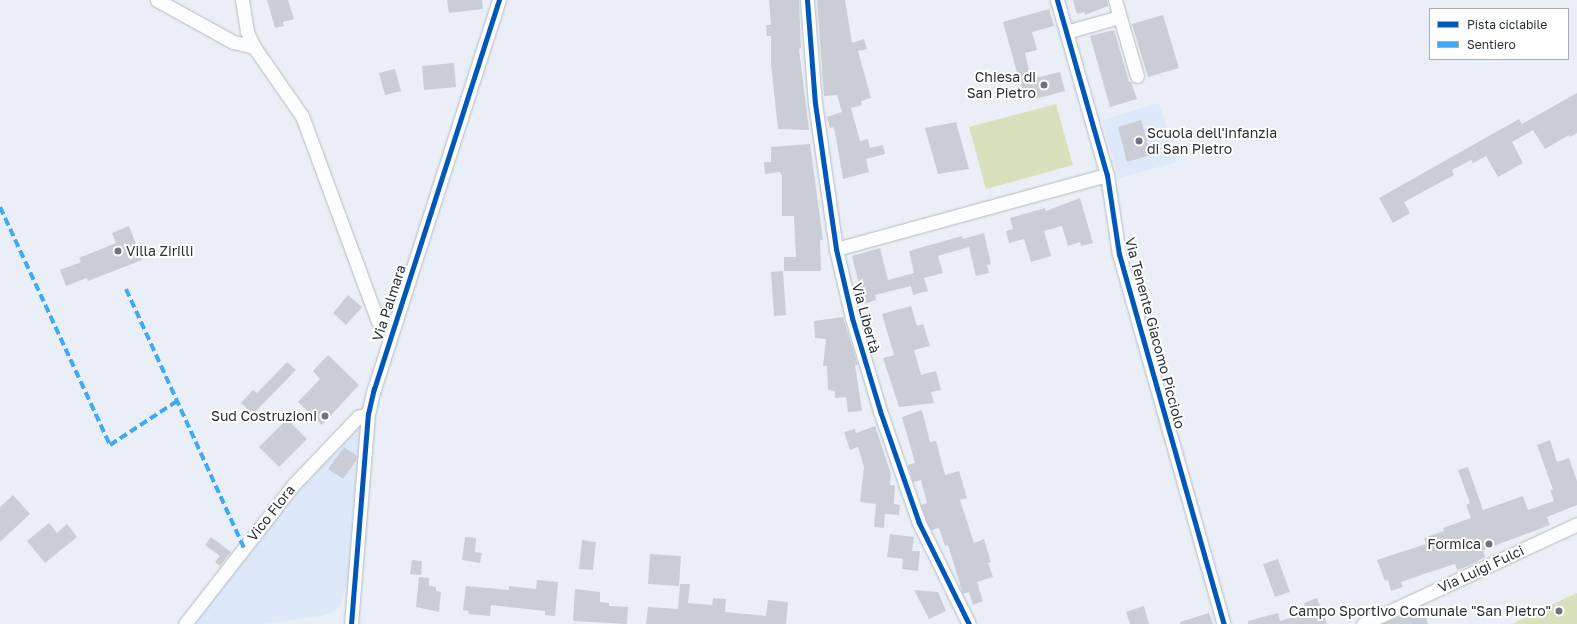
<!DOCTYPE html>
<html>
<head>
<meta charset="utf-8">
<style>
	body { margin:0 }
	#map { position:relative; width:1577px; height:624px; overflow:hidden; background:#eaeff7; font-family:"Golos Text",sans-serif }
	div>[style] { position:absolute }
	.built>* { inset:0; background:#dde8f9 }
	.green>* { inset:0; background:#d8e1bc }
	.building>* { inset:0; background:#c9ced6 }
	.roads { filter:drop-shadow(0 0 1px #b5bac1) drop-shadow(0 0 1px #b5bac1) }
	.minor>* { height:13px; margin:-6.5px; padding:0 6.5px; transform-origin:6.5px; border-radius:6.5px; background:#fcfdfe }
	.quiet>* { height:4px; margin-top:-2px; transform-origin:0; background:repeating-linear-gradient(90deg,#3fa9f5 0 8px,transparent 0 12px) }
	.cycleway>* { height:5px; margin:-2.5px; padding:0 2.5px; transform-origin:2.5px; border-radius:2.5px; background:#0057b8 }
	.dots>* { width:11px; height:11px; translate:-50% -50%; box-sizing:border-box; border:2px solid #fff; border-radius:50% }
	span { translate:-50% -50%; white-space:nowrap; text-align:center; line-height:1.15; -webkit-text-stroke:4px #fff; paint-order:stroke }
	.poi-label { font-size:14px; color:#2a3039 }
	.right { translate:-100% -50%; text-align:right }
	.left { translate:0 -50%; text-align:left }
	.street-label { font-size:14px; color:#2a3039 }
	.legend { position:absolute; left:1429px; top:8px; width:140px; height:52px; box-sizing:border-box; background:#fff; border:1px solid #aaacb0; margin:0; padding:5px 7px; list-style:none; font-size:12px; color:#2a3039 }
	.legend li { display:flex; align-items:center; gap:8px; height:20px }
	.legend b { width:20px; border:1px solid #aaacb0 }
</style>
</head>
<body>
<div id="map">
	<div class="built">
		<i style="clip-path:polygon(1159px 103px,1177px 162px,1119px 178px,1102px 120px)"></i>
		<i style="clip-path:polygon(357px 425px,361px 426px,348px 582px,341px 605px,333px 612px,322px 616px,263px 624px,195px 624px,195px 618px,299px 486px)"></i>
	</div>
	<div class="green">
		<i style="clip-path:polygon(1056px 104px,1073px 165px,986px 189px,969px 127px)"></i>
		<i style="clip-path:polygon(1577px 593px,1577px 624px,1512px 624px,1568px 597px)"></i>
	</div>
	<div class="building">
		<i style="clip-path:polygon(267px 0,288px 0,294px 19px,283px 22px,284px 26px,275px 28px)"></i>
		<i style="clip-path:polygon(447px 0,482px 0,483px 9px,449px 13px)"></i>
		<i style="clip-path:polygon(769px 0,799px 0,801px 48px,799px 49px,809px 130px,778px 129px,771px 64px,771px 36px,767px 36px,766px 25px,771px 25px)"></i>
		<i style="clip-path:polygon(817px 0,845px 0,852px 43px,864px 39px,867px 49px,858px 51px,871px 98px,861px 101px,862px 105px,851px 108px,860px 141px,868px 139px,870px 148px,883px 145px,885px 154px,866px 159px,869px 172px,843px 179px,835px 132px,833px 127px,830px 128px,827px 117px,842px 112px,837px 95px,824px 96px)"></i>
		<i style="clip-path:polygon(1073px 0,1107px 0,1108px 6px,1085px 15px,1084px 12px,1077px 14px)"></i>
		<i style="clip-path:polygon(1049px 9px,1054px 26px,1032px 32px,1037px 50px,1025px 53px,1031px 79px,1060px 72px,1065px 91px,1031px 100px,1030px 97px,1024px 98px,1003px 22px)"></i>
		<i style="clip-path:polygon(1163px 15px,1179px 68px,1148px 77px,1132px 24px)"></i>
		<i style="clip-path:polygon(1114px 30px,1129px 82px,1131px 82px,1137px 99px,1110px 107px,1090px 36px)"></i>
		<i style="clip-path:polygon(454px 63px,456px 87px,424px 90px,422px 66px)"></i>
		<i style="clip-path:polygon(395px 69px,401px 91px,385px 95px,379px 73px)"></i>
		<i style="clip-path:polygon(1577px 93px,1577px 133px,1570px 137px,1569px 135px,1545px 149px,1533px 130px,1512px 142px,1523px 163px,1498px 177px,1486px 156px,1473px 163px,1471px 160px,1452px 170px,1454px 175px,1404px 202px,1410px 213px,1393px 223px,1379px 198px,1519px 119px,1522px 124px)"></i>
		<i style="clip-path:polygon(1141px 120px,1151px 155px,1127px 162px,1118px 127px)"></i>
		<i style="clip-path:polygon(956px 122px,969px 169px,938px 174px,925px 128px)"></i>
		<i style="clip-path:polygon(810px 144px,823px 240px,820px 240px,821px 271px,784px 271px,784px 257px,796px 257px,794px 216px,782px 216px,782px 176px,780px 172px,765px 174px,764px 162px,771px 162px,771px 147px)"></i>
		<i style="clip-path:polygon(1080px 198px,1093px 243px,1081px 246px,1080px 242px,1068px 246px,1062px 226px,1044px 231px,1051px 256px,1031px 262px,1024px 239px,1009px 243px,1006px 231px,1013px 229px,1010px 218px,1045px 208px,1046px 211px)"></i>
		<i style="clip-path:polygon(129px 226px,142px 260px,88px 281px,87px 278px,66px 286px,60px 270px,81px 262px,79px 258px,116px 243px,112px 233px)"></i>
		<i style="clip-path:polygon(984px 233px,991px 264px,987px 265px,989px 273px,976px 276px,969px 247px,938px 256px,943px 273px,924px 278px,928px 291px,913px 295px,911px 286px,875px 295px,876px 300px,864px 304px,852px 256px,880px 248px,888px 280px,914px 273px,909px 251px,962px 236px,963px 239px)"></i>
		<i style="clip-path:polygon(783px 271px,786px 315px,774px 316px,771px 272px)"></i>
		<i style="clip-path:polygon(348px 295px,362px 307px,346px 325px,333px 313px)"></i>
		<i style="clip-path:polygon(911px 306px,917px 326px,923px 324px,930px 346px,914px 350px,921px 375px,936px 371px,941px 390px,931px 392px,934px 403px,899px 407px,883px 358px,894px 355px,882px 314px)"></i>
		<i style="clip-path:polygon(843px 317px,858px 365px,855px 365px,862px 411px,848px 412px,846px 397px,835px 398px,835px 391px,828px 390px,827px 366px,823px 366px,826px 339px,815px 338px,814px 321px)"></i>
		<i style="clip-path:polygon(328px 355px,359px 385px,322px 425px,298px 402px,320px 379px,313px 371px)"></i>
		<i style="clip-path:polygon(287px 362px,296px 370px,253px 414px,241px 403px,253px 390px,257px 393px)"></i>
		<i style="clip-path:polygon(922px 410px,930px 442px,936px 441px,945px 475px,959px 471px,967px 498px,960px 500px,974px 543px,984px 539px,991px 562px,988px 563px,993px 577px,977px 582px,983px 601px,973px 605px,969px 592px,963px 594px,948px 545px,945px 546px,939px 528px,931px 530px,926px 520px,921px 505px,927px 503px,921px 480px,913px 482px,908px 465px,915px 463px,902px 417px)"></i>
		<i style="clip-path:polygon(287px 419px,307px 439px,279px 467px,259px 447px)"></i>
		<i style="clip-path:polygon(875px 426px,891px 474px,890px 485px,895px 485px,894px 504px,900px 505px,899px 515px,885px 514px,884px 528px,874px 527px,876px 504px,860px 502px,864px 467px,858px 447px,850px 450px,844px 432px,855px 429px,856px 433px)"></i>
		<i style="clip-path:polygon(1550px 440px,1557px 462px,1569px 458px,1577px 481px,1577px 505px,1547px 517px,1550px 525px,1483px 550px,1485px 557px,1468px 566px,1457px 570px,1455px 564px,1424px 574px,1401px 582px,1403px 587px,1391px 591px,1388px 580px,1385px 581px,1377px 560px,1426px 544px,1424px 538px,1444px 531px,1443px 528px,1471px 518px,1466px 505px,1470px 503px,1458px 470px,1468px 467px,1483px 510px,1523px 496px,1528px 510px,1554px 501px,1550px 490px,1553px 490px,1537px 445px)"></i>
		<i style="clip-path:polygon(344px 447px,357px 456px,356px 461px,343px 479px,328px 469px)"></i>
		<i style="clip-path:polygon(13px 495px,30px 514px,0 542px,0 507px)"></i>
		<i style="clip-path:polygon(49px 523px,57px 533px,67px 524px,77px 537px,45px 563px,27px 541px)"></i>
		<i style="clip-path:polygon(890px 534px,914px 537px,912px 551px,920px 551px,918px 571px,902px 569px,903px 559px,887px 557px)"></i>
		<i style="clip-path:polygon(211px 537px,231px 552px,220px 566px,215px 562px,220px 556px,205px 545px)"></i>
		<i style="clip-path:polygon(465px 537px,476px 538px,475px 552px,482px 553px,480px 563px,462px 560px)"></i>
		<i style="clip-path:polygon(582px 540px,596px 542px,593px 570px,579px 569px)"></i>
		<i style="clip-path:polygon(650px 554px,681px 556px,679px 586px,648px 584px)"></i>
		<i style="clip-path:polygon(1278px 559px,1290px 592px,1275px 597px,1263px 564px)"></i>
		<i style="clip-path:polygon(412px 560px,422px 561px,421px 575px,410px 574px)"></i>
		<i style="clip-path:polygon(419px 577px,429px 578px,429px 586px,436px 587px,436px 591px,441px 592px,439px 612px,416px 607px)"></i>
		<i style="clip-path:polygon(537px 580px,558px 582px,555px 616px,545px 615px,545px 611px,491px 605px,490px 616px,468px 614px,469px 611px,463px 610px,466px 586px,509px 590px,509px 586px,536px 589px)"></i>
		<i style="clip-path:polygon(680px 584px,690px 584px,688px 603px,712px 605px,713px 598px,726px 599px,725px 612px,766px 616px,768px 600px,788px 602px,786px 624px,646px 624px,648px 607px,678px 609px)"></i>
		<i style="clip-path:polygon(575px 589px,600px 592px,600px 602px,609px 603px,609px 606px,628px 607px,627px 624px,573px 621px)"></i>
		<i style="clip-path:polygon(914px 590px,938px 592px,946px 611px,929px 619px)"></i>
		<i style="clip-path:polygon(1317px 598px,1327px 624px,1248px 624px,1248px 621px,1278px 613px,1280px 621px,1307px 613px,1304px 603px)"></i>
		<i style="clip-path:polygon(1423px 605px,1428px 624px,1382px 624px,1411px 612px)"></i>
		<i style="clip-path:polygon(1144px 606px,1149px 624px,1130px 624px,1126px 612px)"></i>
		<i style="clip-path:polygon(1209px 613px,1213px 624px,1180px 624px,1180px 622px)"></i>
	</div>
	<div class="roads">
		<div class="minor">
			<i style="left:157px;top:0;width:87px;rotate:28.9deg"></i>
			<i style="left:233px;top:42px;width:22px;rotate:13deg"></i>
			<i style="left:242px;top:0;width:32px;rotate:81deg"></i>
			<i style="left:247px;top:32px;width:17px;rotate:65deg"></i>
			<i style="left:254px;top:47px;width:84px;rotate:55.2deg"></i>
			<i style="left:302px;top:116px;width:219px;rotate:69.7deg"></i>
			<i style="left:378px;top:321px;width:17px;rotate:31deg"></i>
			<i style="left:807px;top:0;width:103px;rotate:85.6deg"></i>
			<i style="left:815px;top:103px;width:85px;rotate:81.9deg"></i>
			<i style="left:827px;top:187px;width:63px;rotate:81.7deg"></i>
			<i style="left:836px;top:249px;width:71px;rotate:76.9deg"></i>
			<i style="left:852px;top:318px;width:97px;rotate:73.2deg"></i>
			<i style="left:880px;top:411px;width:119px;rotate:70.8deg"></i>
			<i style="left:919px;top:523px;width:113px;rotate:63.7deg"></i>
			<i style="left:1057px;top:0;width:182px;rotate:74.1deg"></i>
			<i style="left:1107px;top:175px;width:80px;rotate:81.4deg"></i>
			<i style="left:1119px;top:254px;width:385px;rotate:74.2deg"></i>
			<i style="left:1115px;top:0;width:79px;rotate:73.9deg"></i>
			<i style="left:1066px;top:32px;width:55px;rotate:-15.8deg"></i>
			<i style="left:836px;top:249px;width:281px;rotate:-15.3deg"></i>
			<i style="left:185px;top:624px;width:177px;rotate:-52.1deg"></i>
			<i style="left:294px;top:484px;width:93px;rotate:-46.3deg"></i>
			<i style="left:358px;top:417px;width:10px;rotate:-17deg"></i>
			<i style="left:351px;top:624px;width:211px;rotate:-85.4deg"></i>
			<i style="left:368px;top:414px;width:26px;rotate:-77deg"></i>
			<i style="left:374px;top:389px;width:409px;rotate:-72.2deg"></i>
			<i style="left:1363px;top:624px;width:236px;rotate:-25deg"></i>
		</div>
	</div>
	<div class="quiet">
		<i style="left:0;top:207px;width:262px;rotate:65.2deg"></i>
		<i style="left:110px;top:445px;width:80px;rotate:-33.3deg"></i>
		<i style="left:126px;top:289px;width:285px;rotate:65.5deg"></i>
	</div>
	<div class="cycleway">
		<i style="left:807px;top:0;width:103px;rotate:85.6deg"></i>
		<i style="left:815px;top:103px;width:85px;rotate:81.9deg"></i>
		<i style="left:827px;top:187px;width:63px;rotate:81.7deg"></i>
		<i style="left:836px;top:249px;width:71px;rotate:76.9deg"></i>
		<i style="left:852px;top:318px;width:97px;rotate:73.2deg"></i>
		<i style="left:880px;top:411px;width:119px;rotate:70.8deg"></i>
		<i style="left:919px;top:523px;width:113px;rotate:63.7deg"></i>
		<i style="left:1057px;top:0;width:182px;rotate:74.1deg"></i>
		<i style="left:1107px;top:175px;width:80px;rotate:81.4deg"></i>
		<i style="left:1119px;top:254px;width:385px;rotate:74.2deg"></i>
		<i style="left:351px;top:624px;width:211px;rotate:-85.4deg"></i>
		<i style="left:368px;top:414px;width:26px;rotate:-77deg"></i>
		<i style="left:374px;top:389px;width:409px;rotate:-72.2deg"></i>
	</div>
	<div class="dots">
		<i style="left:1044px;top:85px;background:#6d737c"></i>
		<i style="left:1139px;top:141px;background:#6d737c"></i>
		<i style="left:118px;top:251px;background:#6d737c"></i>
		<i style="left:325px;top:416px;background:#6d737c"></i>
		<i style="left:1489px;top:544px;background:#6d737c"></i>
		<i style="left:1559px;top:611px;background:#6d737c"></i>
	</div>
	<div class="poi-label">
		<span class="right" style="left:1036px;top:85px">Chiesa di<br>San Pietro</span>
		<span class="left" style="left:1147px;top:141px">Scuola dell'infanzia<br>di San Pietro</span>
		<span class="left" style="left:126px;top:251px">Villa Zirilli</span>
		<span class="right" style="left:317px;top:416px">Sud Costruzioni</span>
		<span class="right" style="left:1481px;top:544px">Formica</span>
		<span class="right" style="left:1551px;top:611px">Campo Sportivo Comunale "San Pietro"</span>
	</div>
	<div class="street-label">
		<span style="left:389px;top:303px;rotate:-72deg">Via Palmara</span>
		<span style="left:866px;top:318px;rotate:75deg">Via Libertà</span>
		<span style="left:1155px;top:333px;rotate:75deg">Via Tenente Giacomo Picciolo</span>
		<span style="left:271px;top:513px;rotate:-52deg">Vico Flora</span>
		<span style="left:1481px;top:569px;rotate:-25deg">Via Luigi Fulci</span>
	</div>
	<ul class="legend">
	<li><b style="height:5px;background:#0057b8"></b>Pista ciclabile</li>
	<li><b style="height:5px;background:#3fa9f5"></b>Sentiero</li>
	</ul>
</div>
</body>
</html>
